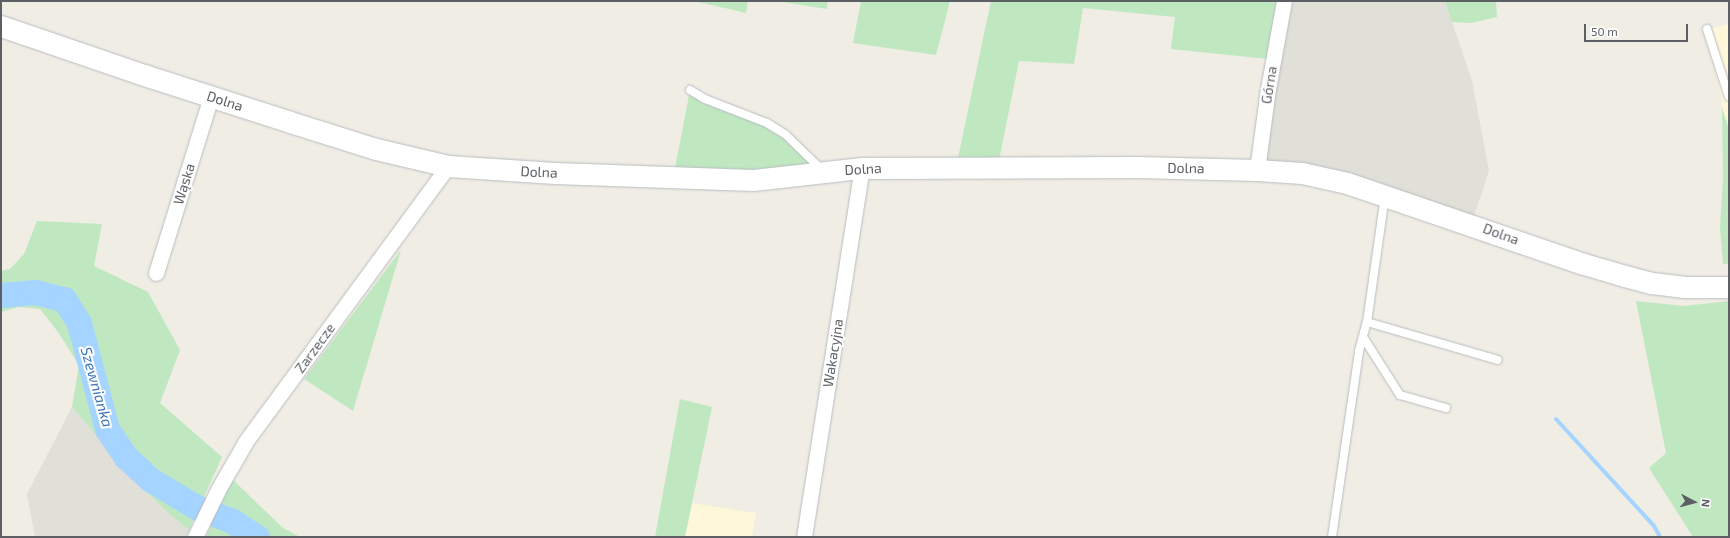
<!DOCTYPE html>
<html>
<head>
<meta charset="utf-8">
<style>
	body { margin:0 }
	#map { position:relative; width:1730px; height:538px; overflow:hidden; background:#efede4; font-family:"Exo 2",sans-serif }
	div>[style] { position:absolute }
	.commercial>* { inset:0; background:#fff7d9 }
	.industrial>* { inset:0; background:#e0dfd8 }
	.green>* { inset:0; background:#bfe8c1 }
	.stream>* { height:4px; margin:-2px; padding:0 2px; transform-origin:2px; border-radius:2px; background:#a4d4ff }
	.river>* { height:25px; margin:-12.5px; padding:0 12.5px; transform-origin:12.5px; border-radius:12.5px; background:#a4d4ff }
	.roads { filter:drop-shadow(0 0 1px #b9bcc1) drop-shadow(0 0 1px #b9bcc1) }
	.lane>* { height:8px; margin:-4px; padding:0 4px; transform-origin:4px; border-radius:4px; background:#fff }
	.street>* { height:15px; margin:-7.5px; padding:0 7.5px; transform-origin:7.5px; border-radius:7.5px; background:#fff }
	.secondary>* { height:21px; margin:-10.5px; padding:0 10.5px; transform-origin:10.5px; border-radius:10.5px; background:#fff }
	span { translate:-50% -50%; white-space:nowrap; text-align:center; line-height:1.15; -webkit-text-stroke:4px #fff; paint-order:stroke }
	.street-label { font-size:14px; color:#5c6065 }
	.water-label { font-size:15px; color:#3b73b7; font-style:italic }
	.frame { position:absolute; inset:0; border:2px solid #5c6065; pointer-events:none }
	.north { position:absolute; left:1674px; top:482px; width:40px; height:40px; -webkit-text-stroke:3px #fff; paint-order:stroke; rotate:96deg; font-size:11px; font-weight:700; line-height:16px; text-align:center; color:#5c6065 }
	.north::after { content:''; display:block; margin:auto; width:14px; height:18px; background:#5c6065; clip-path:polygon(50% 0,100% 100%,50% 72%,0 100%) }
	.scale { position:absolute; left:1584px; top:24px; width:104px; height:18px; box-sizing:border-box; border:2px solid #5c6065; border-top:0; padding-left:5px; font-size:12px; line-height:14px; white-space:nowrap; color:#5c6065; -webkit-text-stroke:3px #fff; paint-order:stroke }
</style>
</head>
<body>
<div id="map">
	<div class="commercial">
		<i style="clip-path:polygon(1729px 24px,1729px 129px,1722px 108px,1721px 94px,1704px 30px)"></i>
		<i style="clip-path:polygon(692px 503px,756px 513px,752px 537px,685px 537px)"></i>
	</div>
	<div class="industrial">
		<i style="clip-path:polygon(1290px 1px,1445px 1px,1472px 81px,1489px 171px,1473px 219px,1264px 163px)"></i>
		<i style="clip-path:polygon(72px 407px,127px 472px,168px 513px,189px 530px,186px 537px,35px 537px,27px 494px)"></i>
	</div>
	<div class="green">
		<i style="clip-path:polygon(693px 1px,748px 1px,746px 13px,738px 11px)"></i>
		<i style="clip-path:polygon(776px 1px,828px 1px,827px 9px)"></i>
		<i style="clip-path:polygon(861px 1px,950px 1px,936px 55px,853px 43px)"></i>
		<i style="clip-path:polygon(991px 1px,1279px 1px,1268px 59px,1171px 49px,1175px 17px,1083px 8px,1074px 64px,1019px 61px,999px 160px,958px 158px)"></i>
		<i style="clip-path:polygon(1445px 1px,1496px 1px,1497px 17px,1471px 23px,1452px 22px)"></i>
		<i style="clip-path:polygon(690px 90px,767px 123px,817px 165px,739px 174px,675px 168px)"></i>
		<i style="clip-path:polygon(1722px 108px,1729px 129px,1729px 264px,1723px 264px,1720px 228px,1723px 179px)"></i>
		<i style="clip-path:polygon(37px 221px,102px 224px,94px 266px,148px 292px,180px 350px,160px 403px,222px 457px,189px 530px,168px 513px,127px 472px,72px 407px,79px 365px,58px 332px,40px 309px,19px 307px,1px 312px,1px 271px,10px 269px,24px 254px)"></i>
		<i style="clip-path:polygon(401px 250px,353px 411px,304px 379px)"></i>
		<i style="clip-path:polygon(1636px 301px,1684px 306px,1729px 301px,1729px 537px,1693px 537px,1649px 468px,1666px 453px)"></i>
		<i style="clip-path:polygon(680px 399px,712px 407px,685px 537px,655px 537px)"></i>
		<i style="clip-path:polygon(232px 479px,283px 528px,300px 537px,206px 537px)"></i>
	</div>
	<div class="stream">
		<i style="left:1556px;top:419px;width:145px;rotate:47.5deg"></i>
		<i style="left:1654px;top:526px;width:13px;rotate:61deg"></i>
	</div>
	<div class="river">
		<i style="left:1px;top:295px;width:34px;rotate:-5deg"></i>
		<i style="left:35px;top:292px;width:30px;rotate:14deg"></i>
		<i style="left:64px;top:299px;width:28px;rotate:58deg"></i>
		<i style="left:79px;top:323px;width:110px;rotate:75.2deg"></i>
		<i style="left:107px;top:429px;width:34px;rotate:56deg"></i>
		<i style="left:126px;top:457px;width:34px;rotate:43deg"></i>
		<i style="left:151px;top:480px;width:52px;rotate:31deg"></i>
		<i style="left:196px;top:507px;width:39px;rotate:21deg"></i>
		<i style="left:232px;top:521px;width:30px;rotate:33deg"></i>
	</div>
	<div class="roads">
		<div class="lane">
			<i style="left:1707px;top:29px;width:71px;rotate:72.1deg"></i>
			<i style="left:690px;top:90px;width:17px;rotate:31deg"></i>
			<i style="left:705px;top:99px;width:66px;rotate:21.2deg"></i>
			<i style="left:767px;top:123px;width:22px;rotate:32deg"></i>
			<i style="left:786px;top:135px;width:50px;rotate:44.2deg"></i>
			<i style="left:1385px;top:196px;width:127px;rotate:98.1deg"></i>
			<i style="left:1367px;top:322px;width:136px;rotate:16.2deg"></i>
			<i style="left:1363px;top:337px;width:69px;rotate:57.5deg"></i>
			<i style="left:1400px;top:395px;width:48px;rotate:15.8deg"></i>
			<i style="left:1332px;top:537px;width:188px;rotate:-81.7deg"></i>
			<i style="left:1359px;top:351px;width:30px;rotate:-75deg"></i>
		</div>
		<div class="street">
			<i style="left:1257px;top:170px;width:82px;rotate:-82.3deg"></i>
			<i style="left:1268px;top:89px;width:89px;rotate:-79.7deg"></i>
			<i style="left:156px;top:273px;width:185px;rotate:-72.7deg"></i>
			<i style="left:195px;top:537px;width:55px;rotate:-63.9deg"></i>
			<i style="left:219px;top:488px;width:54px;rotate:-60.1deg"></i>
			<i style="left:246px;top:441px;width:341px;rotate:-53.7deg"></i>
			<i style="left:804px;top:537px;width:374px;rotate:-81.1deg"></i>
		</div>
		<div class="secondary">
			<i style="left:1px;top:26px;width:151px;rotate:18.9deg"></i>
			<i style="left:144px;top:75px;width:153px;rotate:17.8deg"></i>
			<i style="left:290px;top:122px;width:90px;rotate:17.4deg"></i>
			<i style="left:376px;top:149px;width:74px;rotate:13.3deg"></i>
			<i style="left:448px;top:166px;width:107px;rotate:3.7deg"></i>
			<i style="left:555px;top:173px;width:198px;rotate:2deg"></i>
			<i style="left:753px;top:180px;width:110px;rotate:-6.3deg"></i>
			<i style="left:862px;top:168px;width:275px;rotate:-0.2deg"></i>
			<i style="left:1137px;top:167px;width:120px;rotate:1.4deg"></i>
			<i style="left:1257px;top:170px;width:45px;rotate:3.8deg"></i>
			<i style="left:1302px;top:173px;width:46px;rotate:12.5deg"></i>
			<i style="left:1347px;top:183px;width:250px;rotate:18.9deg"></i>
			<i style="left:1584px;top:264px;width:43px;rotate:16.3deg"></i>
			<i style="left:1625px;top:276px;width:28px;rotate:15deg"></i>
			<i style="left:1652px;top:283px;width:31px;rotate:7deg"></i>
			<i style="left:1683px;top:287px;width:46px"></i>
		</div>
	</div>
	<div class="street-label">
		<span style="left:1269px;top:85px;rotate:-81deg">Górna</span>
		<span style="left:225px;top:101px;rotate:18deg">Dolna</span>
		<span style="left:1186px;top:168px;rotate:1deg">Dolna</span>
		<span style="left:863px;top:169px;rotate:-3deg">Dolna</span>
		<span style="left:539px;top:172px;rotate:3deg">Dolna</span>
		<span style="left:184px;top:184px;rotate:-73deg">Wąska</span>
		<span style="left:1501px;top:234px;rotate:20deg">Dolna</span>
		<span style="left:315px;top:348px;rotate:-54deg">Zarzecze</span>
		<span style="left:833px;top:353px;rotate:-81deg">Wakacyjna</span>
	</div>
	<div class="water-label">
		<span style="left:97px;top:387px;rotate:74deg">Szewnianka</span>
	</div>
	<div class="frame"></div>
	<div class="north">N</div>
	<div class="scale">50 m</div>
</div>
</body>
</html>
